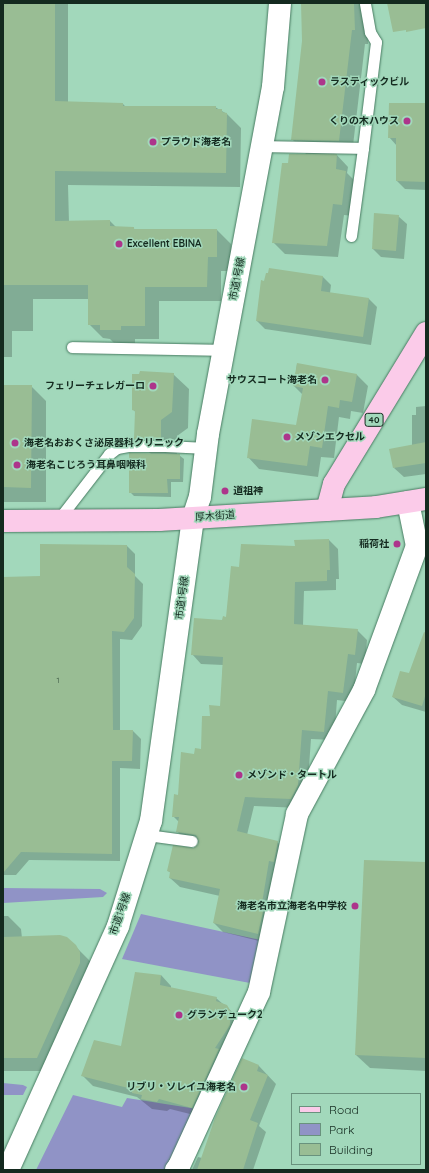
<!DOCTYPE html>
<html>
<head>
<meta charset="utf-8">
<style>
	body { margin:0 }
	#map { position:relative; width:429px; height:1173px; overflow:hidden; background:#a2d8bb; font-family:Quicksand,"Noto Sans JP",sans-serif }
	div>[style] { position:absolute }
	.green>* { inset:0; background:#9093c6 }
	.shadow>* { inset:0; background:#0003 }
	.building>* { inset:0; background:#99bd94 }
	.roads { filter:drop-shadow(0 0 1px #477b61) drop-shadow(0 0 1px #477b61) }
	.service>* { height:11px; margin:-5.5px; padding:0 5.5px; transform-origin:5.5px; border-radius:5.5px; background:#fff }
	.minor>* { height:22px; margin:-11px; padding:0 11px; transform-origin:11px; border-radius:11px; background:#fff }
	.tertiary>* { height:22px; margin:-11px; padding:0 11px; transform-origin:11px; border-radius:11px; background:#fff }
	.primary>* { height:22px; margin:-11px; padding:0 11px; transform-origin:11px; border-radius:11px; background:#fbcbe9 }
	.dots>* { width:11px; height:11px; translate:-50% -50%; box-sizing:border-box; border:2px solid #a2d8bb; border-radius:50% }
	span { translate:-50% -50%; white-space:nowrap; text-align:center; line-height:1.15; -webkit-text-stroke:3px #a2d8bb; paint-order:stroke }
	.number-label { font-size:8px; color:#354f3c }
	.number-label span { -webkit-text-stroke-width:0 }
	.shield-label span { padding:1px 3px; background:#a2d8bb; border:1px solid; border-radius:3px; -webkit-text-stroke-width:0 }
	.shield-label { font-size:9px; color:#142a1f; font-weight:700 }
	.poi-label { font-size:10px; color:#142a1f; font-weight:700 }
	.left { translate:0 -50%; text-align:left }
	.right { translate:-100% -50%; text-align:right }
	.street-label { font-size:10px; color:#142a1f }
	.frame { position:absolute; inset:0; border:4px solid #142a1f; pointer-events:none }
	.legend { position:absolute; left:291px; top:1093px; width:130px; height:72px; box-sizing:border-box; background:#a2d8bb; border:1px solid #69927d; margin:0; padding:5px 7px; list-style:none; font-size:12px; color:#142a1f }
	.legend li { display:flex; align-items:center; gap:8px; height:20px }
	.legend b { width:20px; border:1px solid #69927d }
</style>
</head>
<body>
<div id="map">
	<div class="green">
		<i style="clip-path:polygon(3px 888px,100px 889px,107px 893px,103px 897px,3px 903px)"></i>
		<i style="clip-path:polygon(141px 914px,261px 940px,250px 983px,122px 959px)"></i>
		<i style="clip-path:polygon(3px 1083px,23px 1085px,27px 1087px,23px 1095px,3px 1095px)"></i>
		<i style="clip-path:polygon(73px 1095px,122px 1107px,127px 1098px,197px 1109px,167px 1170px,36px 1170px)"></i>
	</div>
	<div class="shadow">
		<i style="clip-path:polygon(3px 3px,68px 3px,68px 103px,123px 104px,126px 107px,215px 107px,227px 114px,241px 128px,240px 187px,68px 185px,69px 222px,110px 221px,116px 227px,133px 228px,136px 230px,217px 230px,231px 244px,231px 271px,221px 271px,221px 301px,159px 301px,159px 339px,135px 339px,135px 344px,115px 344px,110px 339px,103px 338px,89px 324px,89px 299px,33px 299px,33px 331px,12px 331px,12px 357px,3px 357px)"></i>
		<i style="clip-path:polygon(302px 3px,361px 3px,367px 9px,368px 44px,365px 44px,352px 154px,335px 153px,348px 167px,347px 173px,357px 183px,353px 216px,344px 215px,338px 257px,285px 254px,273px 242px,289px 165px,307px 155px,292px 139px,303px 41px)"></i>
		<i style="clip-path:polygon(426px 104px,426px 190px,405px 189px,397px 181px,397px 146px,389px 137px)"></i>
		<i style="clip-path:polygon(398px 216px,407px 224px,404px 259px,381px 257px,373px 249px)"></i>
		<i style="clip-path:polygon(270px 269px,323px 277px,331px 285px,330px 293px,369px 299px,377px 307px,371px 345px,265px 329px,257px 321px,265px 283px)"></i>
		<i style="clip-path:polygon(297px 364px,357px 375px,368px 386px,363px 413px,351px 411px,350px 419px,339px 417px,334px 458px,321px 457px,318px 477px,259px 469px,248px 457px,297px 426px,303px 395px,294px 386px)"></i>
		<i style="clip-path:polygon(173px 374px,189px 389px,188px 428px,177px 436px,177px 455px,179px 455px,184px 459px,183px 482px,171px 482px,171px 497px,134px 496px,130px 492px,151px 454px,135px 439px,136px 413px,133px 409px)"></i>
		<i style="clip-path:polygon(3px 386px,31px 386px,46px 401px,46px 502px,3px 502px)"></i>
		<i style="clip-path:polygon(426px 406px,426px 474px,404px 477px,394px 468px,412px 446px,412px 415px,416px 415px,416px 407px)"></i>
		<i style="clip-path:polygon(329px 540px,338px 549px,339px 579px,336px 579px,336px 590px,304px 591px,303px 626px,357px 630px,367px 640px,365px 664px,357px 663px,353px 702px,337px 700px,334px 740px,311px 739px,307px 795px,300px 808px,254px 806px,247px 835px,277px 842px,287px 851px,267px 943px,223px 932px,214px 923px,220px 896px,180px 887px,170px 878px,171px 873px,168px 871px,199px 843px,186px 841px,177px 831px,179px 822px,173px 816px,179px 796px,202px 750px,211px 717px,221px 707px,223px 665px,201px 664px,192px 654px,227px 618px,240px 568px,296px 547px)"></i>
		<i style="clip-path:polygon(127px 546px,135px 554px,135px 576px,143px 584px,142px 626px,132px 640px,120px 639px,120px 731px,133px 731px,141px 739px,140px 769px,120px 768px,120px 861px,29px 860px,16px 875px,3px 875px,3px 577px,40px 577px)"></i>
		<i style="clip-path:polygon(426px 630px,426px 712px,402px 705px,393px 697px,409px 675px)"></i>
		<i style="clip-path:polygon(426px 863px,426px 1071px,370px 1068px,356px 1055px)"></i>
		<i style="clip-path:polygon(3px 916px,8px 916px,21px 929px,22px 938px,75px 946px,89px 960px,93px 967px,50px 1071px,3px 1071px)"></i>
		<i style="clip-path:polygon(161px 975px,171px 986px,171px 989px,216px 998px,237px 1016px,202px 1117px,170px 1109px,167px 1111px,152px 1109px,137px 1097px,93px 1086px,83px 1076px,121px 1047px)"></i>
		<i style="clip-path:polygon(243px 1060px,259px 1066px,276px 1084px,259px 1126px,266px 1132px,253px 1170px,192px 1170px,198px 1157px,202px 1158px)"></i>
	</div>
	<div class="building">
		<i style="clip-path:polygon(3px 3px,55px 3px,55px 101px,123px 103px,123px 106px,216px 106px,216px 109px,222px 109px,222px 112px,227px 113px,226px 173px,55px 171px,55px 221px,110px 220px,110px 226px,134px 227px,134px 229px,217px 229px,217px 257px,208px 257px,207px 287px,145px 287px,145px 326px,121px 326px,121px 330px,100px 330px,100px 325px,88px 325px,88px 285px,3px 285px)"></i>
		<i style="clip-path:polygon(301px 3px,354px 3px,355px 30px,352px 30px,339px 141px,291px 140px,302px 41px)"></i>
		<i style="clip-path:polygon(387px 3px,426px 3px,426px 28px,406px 32px,406px 30px,393px 32px)"></i>
		<i style="clip-path:polygon(389px 103px,426px 103px,426px 182px,396px 181px,396px 138px,388px 138px)"></i>
		<i style="clip-path:polygon(289px 154px,337px 154px,336px 169px,346px 171px,342px 205px,333px 204px,327px 246px,272px 243px,282px 163px,288px 163px)"></i>
		<i style="clip-path:polygon(374px 213px,399px 215px,396px 251px,372px 249px)"></i>
		<i style="clip-path:polygon(269px 268px,323px 276px,321px 291px,369px 298px,363px 337px,256px 321px,261px 280px,264px 281px,266px 273px,268px 273px)"></i>
		<i style="clip-path:polygon(297px 363px,357px 374px,352px 402px,340px 400px,339px 408px,328px 406px,322px 448px,310px 446px,307px 466px,247px 458px,252px 419px,296px 425px,303px 388px,293px 386px)"></i>
		<i style="clip-path:polygon(140px 371px,174px 373px,172px 412px,161px 420px,161px 439px,134px 439px,135px 411px,132px 410px,132px 374px,139px 374px)"></i>
		<i style="clip-path:polygon(3px 385px,32px 385px,31px 488px,3px 487px)"></i>
		<i style="clip-path:polygon(426px 442px,426px 463px,393px 468px,389px 449px)"></i>
		<i style="clip-path:polygon(129px 453px,180px 454px,180px 479px,167px 479px,168px 493px,129px 493px)"></i>
		<i style="clip-path:polygon(329px 539px,330px 570px,327px 570px,327px 581px,295px 582px,294px 624px,358px 629px,355px 655px,348px 654px,343px 693px,328px 691px,324px 732px,302px 730px,298px 785px,291px 799px,245px 797px,237px 831px,278px 841px,274px 862px,269px 861px,262px 903px,265px 903px,258px 934px,213px 923px,220px 889px,169px 878px,170px 872px,167px 871px,173px 845px,194px 848px,199px 842px,196px 835px,176px 832px,179px 817px,172px 817px,174px 794px,178px 795px,181px 752px,194px 754px,195px 748px,201px 749px,202px 716px,210px 716px,209px 705px,220px 706px,223px 657px,191px 655px,194px 618px,222px 620px,223px 616px,226px 617px,231px 566px,239px 567px,241px 544px,295px 546px,294px 540px)"></i>
		<i style="clip-path:polygon(40px 544px,127px 545px,127px 567px,135px 574px,134px 618px,124px 632px,112px 631px,113px 730px,133px 730px,132px 761px,112px 761px,112px 854px,21px 852px,3px 873px,3px 577px,40px 576px)"></i>
		<i style="clip-path:polygon(424px 632px,426px 633px,426px 693px,422px 706px,392px 697px,400px 671px,409px 673px)"></i>
		<i style="clip-path:polygon(364px 860px,426px 862px,426px 1058px,355px 1055px)"></i>
		<i style="clip-path:polygon(60px 935px,67px 937px,76px 945px,80px 952px,80px 963px,37px 1058px,3px 1058px,3px 937px)"></i>
		<i style="clip-path:polygon(135px 972px,161px 975px,160px 985px,217px 997px,216px 1001px,227px 1005px,230px 1010px,230px 1025px,215px 1048px,219px 1049px,192px 1108px,159px 1099px,157px 1102px,141px 1099px,142px 1095px,132px 1093px,132px 1089px,81px 1076px,94px 1040px,121px 1046px)"></i>
		<i style="clip-path:polygon(242px 1058px,259px 1065px,257px 1071px,268px 1075px,250px 1120px,258px 1123px,243px 1170px,197px 1170px,215px 1118px)"></i>
	</div>
	<div class="roads">
		<div class="service">
			<i style="left:263px;top:146px;width:100px;rotate:1.1deg"></i>
			<i style="left:363px;top:148px;width:107px;rotate:-83deg"></i>
			<i style="left:376px;top:42px;width:12px;rotate:-121deg"></i>
			<i style="left:370px;top:32px;width:29px;rotate:-100deg"></i>
			<i style="left:351px;top:236px;width:89px;rotate:-82.2deg"></i>
			<i style="left:72px;top:347px;width:152px;rotate:1.1deg"></i>
			<i style="left:58px;top:520px;width:83px;rotate:-52.3deg"></i>
			<i style="left:109px;top:454px;width:10px;rotate:-37deg"></i>
			<i style="left:117px;top:448px;width:11px;rotate:-10deg"></i>
			<i style="left:128px;top:446px;width:37px"></i>
			<i style="left:165px;top:446px;width:42px;rotate:2.7deg"></i>
			<i style="left:147px;top:835px;width:45px;rotate:7.6deg"></i>
		</div>
		<div class="minor">
			<i style="left:176px;top:1170px;width:5px;rotate:-53deg"></i>
			<i style="left:179px;top:1166px;width:192px;rotate:-65.3deg"></i>
			<i style="left:259px;top:992px;width:182px;rotate:-77.9deg"></i>
			<i style="left:297px;top:814px;width:141px;rotate:-61.6deg"></i>
			<i style="left:364px;top:690px;width:153px;rotate:-69.8deg"></i>
			<i style="left:417px;top:546px;width:45px;rotate:-101.6deg"></i>
		</div>
		<div class="tertiary">
			<i style="left:8px;top:1170px;width:268px;rotate:-65.7deg"></i>
			<i style="left:118px;top:926px;width:110px;rotate:-72.6deg"></i>
			<i style="left:151px;top:821px;width:306px;rotate:-82.1deg"></i>
			<i style="left:193px;top:518px;width:22px;rotate:-72deg"></i>
			<i style="left:200px;top:497px;width:64px;rotate:-82.8deg"></i>
			<i style="left:208px;top:434px;width:353px;rotate:-79.4deg"></i>
			<i style="left:273px;top:87px;width:84px;rotate:-85.2deg"></i>
		</div>
		<div class="primary">
			<i style="left:327px;top:510px;width:27px;rotate:-75deg"></i>
			<i style="left:334px;top:484px;width:177px;rotate:-58.6deg"></i>
			<i style="left:3px;top:521px;width:156px;rotate:-0.4deg"></i>
			<i style="left:159px;top:520px;width:217px;rotate:-3.4deg"></i>
			<i style="left:376px;top:507px;width:51px;rotate:-9.1deg"></i>
		</div>
	</div>
	<div class="dots">
		<i style="left:322px;top:82px;background:#ad358b"></i>
		<i style="left:407px;top:121px;background:#ad358b"></i>
		<i style="left:153px;top:142px;background:#ad358b"></i>
		<i style="left:119px;top:244px;background:#ad358b"></i>
		<i style="left:325px;top:380px;background:#ad358b"></i>
		<i style="left:153px;top:386px;background:#ad358b"></i>
		<i style="left:287px;top:437px;background:#ad358b"></i>
		<i style="left:15px;top:443px;background:#ad358b"></i>
		<i style="left:17px;top:465px;background:#ad358b"></i>
		<i style="left:225px;top:491px;background:#ad358b"></i>
		<i style="left:397px;top:544px;background:#ad358b"></i>
		<i style="left:239px;top:775px;background:#ad358b"></i>
		<i style="left:355px;top:906px;background:#ad358b"></i>
		<i style="left:179px;top:1015px;background:#ad358b"></i>
		<i style="left:244px;top:1087px;background:#ad358b"></i>
	</div>
	<div class="number-label">
		<span style="left:58px;top:681px">1</span>
	</div>
	<div class="shield-label">
		<span style="left:374px;top:420px">40</span>
	</div>
	<div class="poi-label">
		<span class="left" style="left:330px;top:82px">ラスティックビル</span>
		<span class="right" style="left:399px;top:121px">くりの木ハウス</span>
		<span class="left" style="left:161px;top:142px">プラウド海老名</span>
		<span class="left" style="left:127px;top:244px">Excellent EBINA</span>
		<span class="right" style="left:317px;top:380px">サウスコート海老名</span>
		<span class="right" style="left:145px;top:386px">フェリーチェレガーロ</span>
		<span class="left" style="left:295px;top:437px">メゾンエクセル</span>
		<span class="left" style="left:24px;top:443px">海老名おおくさ泌尿器科クリニック</span>
		<span class="left" style="left:26px;top:465px">海老名こじろう耳鼻咽喉科</span>
		<span class="left" style="left:233px;top:491px">道祖神</span>
		<span class="right" style="left:389px;top:544px">稲荷社</span>
		<span class="left" style="left:247px;top:775px">メゾンド・タートル</span>
		<span class="right" style="left:347px;top:906px">海老名市立海老名中学校</span>
		<span class="left" style="left:187px;top:1015px">グランデューク2</span>
		<span class="right" style="left:236px;top:1087px">リブリ・ソレイユ海老名</span>
	</div>
	<div class="street-label">
		<span style="left:237px;top:279px;rotate:-79deg">市道1号線</span>
		<span style="left:215px;top:516px;rotate:-4deg">厚木街道</span>
		<span style="left:182px;top:598px;rotate:-82deg">市道1号線</span>
		<span style="left:120px;top:914px;rotate:-71deg">市道1号線</span>
	</div>
	<div class="frame"></div>
	<ul class="legend">
	<li><b style="height:5px;background:#fbcbe9"></b>Road</li>
	<li><b style="height:11px;background:#9093c6"></b>Park</li>
	<li><b style="height:11px;background:#99bd94"></b>Building</li>
	</ul>
</div>
</body>
</html>
